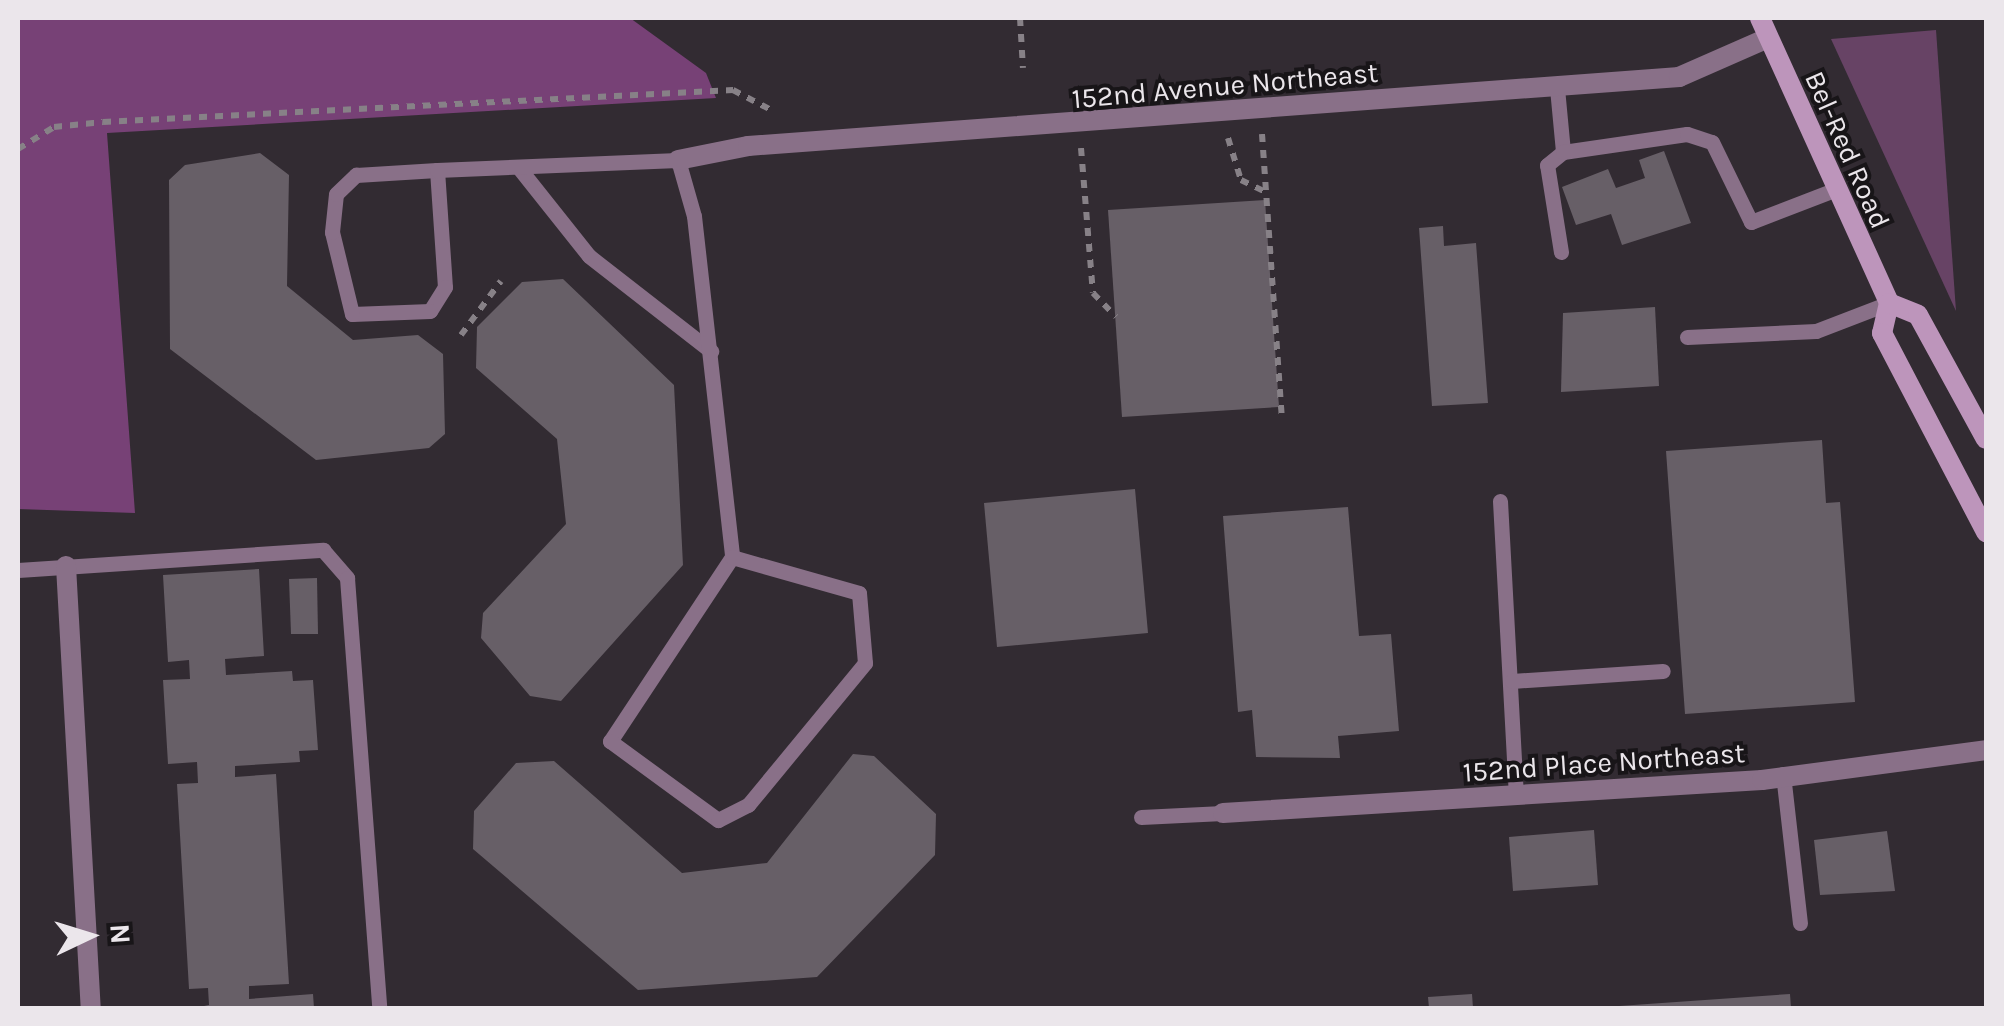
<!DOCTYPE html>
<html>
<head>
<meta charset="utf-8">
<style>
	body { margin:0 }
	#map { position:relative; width:2004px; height:1026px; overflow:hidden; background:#322b32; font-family:Karla,sans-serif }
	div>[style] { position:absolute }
	.green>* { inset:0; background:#674365 }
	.forest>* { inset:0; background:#774176 }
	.building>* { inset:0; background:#675f67 }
	.path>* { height:6px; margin-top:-3px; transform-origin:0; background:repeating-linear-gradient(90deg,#878187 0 8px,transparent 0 16px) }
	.service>* { height:15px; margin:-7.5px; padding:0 7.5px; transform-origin:7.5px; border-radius:7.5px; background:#897088 }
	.minor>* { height:20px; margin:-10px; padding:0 10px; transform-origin:10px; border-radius:10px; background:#897088 }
	.secondary>* { height:20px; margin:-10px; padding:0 10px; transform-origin:10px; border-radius:10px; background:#bd95bb }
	span { translate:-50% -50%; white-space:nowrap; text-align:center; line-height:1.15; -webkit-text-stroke:8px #181518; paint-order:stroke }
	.street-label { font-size:28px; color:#ebe6eb }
	.frame { position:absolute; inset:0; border:20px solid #ebe6eb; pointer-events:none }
	.north { position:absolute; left:40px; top:886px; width:100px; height:100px; -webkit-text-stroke:8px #181518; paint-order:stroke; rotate:86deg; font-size:28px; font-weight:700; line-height:40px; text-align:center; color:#ebe6eb }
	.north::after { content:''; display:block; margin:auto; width:35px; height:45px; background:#ebe6eb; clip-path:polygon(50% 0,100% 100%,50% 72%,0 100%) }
</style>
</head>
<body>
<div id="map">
	<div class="green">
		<i style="clip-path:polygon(1936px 30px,1956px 311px,1831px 39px)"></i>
	</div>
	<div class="forest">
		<i style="clip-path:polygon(18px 18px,630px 18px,706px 73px,716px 98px,107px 133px,135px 513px,18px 509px)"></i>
	</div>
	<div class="building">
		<i style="clip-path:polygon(1664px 151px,1691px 223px,1622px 245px,1611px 214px,1576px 225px,1562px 187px,1608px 169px,1616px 188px,1645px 178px,1639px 160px)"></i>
		<i style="clip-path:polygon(260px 153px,289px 175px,287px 286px,353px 340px,418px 335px,443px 354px,445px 434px,429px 448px,316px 460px,170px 349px,169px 180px,185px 165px)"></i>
		<i style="clip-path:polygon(1265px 200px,1279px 407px,1122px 417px,1108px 210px)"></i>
		<i style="clip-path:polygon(1443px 226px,1444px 246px,1476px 243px,1488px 403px,1432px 406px,1419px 228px)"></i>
		<i style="clip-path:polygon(563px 279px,674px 385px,683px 565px,561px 701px,530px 696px,481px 638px,483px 613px,566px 524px,557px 439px,476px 368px,477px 327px,522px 282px)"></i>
		<i style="clip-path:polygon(1655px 307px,1659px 386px,1561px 392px,1563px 313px)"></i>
		<i style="clip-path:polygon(1822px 440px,1826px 503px,1840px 502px,1855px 702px,1685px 714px,1666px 451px)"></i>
		<i style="clip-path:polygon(1135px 489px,1148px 633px,997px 647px,984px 503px)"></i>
		<i style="clip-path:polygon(1348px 507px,1359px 636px,1391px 634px,1399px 731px,1338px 736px,1340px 758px,1256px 757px,1252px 710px,1238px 712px,1223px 516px)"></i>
		<i style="clip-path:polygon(259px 569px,264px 656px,225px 659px,226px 675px,292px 671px,293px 681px,313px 680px,318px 750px,299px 751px,300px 762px,235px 766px,235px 777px,276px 774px,289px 984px,249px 986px,249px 999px,313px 994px,314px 1008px,194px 1008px,209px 1005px,208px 988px,189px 989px,177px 784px,198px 783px,197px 762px,168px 764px,163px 680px,190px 679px,189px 660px,168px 662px,163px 575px)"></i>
		<i style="clip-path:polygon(317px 578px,318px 634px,291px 634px,289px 579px)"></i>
		<i style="clip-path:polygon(853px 754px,874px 756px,936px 814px,935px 855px,817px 977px,638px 990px,473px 849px,474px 811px,516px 763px,554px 761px,682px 873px,767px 863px)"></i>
		<i style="clip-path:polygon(1594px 830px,1598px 885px,1513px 891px,1509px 837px)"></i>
		<i style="clip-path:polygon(1887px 831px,1895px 891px,1820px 895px,1814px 840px)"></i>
		<i style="clip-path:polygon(1472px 994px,1473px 1008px,1429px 1008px,1428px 997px)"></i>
		<i style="clip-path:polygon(1790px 994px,1791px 1008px,1619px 1008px,1619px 1006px)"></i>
	</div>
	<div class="path">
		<i style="left:1020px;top:18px;width:50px;rotate:86.6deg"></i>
		<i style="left:1262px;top:134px;width:286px;rotate:86deg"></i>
		<i style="left:1228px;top:138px;width:44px;rotate:72.8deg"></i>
		<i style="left:1241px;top:180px;width:30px;rotate:26deg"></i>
		<i style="left:1081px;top:148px;width:145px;rotate:85.3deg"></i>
		<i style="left:1093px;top:293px;width:33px;rotate:46deg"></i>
		<i style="left:18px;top:149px;width:42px;rotate:-31.4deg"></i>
		<i style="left:54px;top:127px;width:49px;rotate:-5.8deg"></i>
		<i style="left:103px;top:122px;width:631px;rotate:-2.91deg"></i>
		<i style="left:733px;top:90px;width:45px;rotate:27.7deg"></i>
		<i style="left:461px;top:335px;width:67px;rotate:-53.5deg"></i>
	</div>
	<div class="service">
		<i style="left:1557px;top:88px;width:64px;rotate:84.6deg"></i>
		<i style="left:519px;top:168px;width:112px;rotate:51.5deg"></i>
		<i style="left:589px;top:256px;width:155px;rotate:37.9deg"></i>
		<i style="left:437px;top:170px;width:117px;rotate:86.1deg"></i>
		<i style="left:445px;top:287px;width:28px;rotate:122deg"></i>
		<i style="left:430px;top:311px;width:78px;rotate:177.8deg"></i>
		<i style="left:352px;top:314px;width:84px;rotate:-103.7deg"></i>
		<i style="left:332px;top:232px;width:38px;rotate:-84deg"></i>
		<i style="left:336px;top:194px;width:28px;rotate:-44deg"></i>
		<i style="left:356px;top:175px;width:81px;rotate:-3.5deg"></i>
		<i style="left:437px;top:170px;width:241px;rotate:-2.4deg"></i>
		<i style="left:678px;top:160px;width:58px;rotate:74.1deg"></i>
		<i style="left:694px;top:216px;width:343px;rotate:83.6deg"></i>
		<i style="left:732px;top:557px;width:221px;rotate:123.5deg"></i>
		<i style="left:610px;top:741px;width:134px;rotate:36.2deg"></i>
		<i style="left:718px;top:820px;width:34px;rotate:-27deg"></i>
		<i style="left:748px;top:805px;width:184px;rotate:-50.5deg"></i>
		<i style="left:865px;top:663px;width:70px;rotate:-94.9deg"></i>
		<i style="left:859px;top:593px;width:132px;rotate:-164.2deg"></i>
		<i style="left:1561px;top:252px;width:88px;rotate:-99.1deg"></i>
		<i style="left:1547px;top:165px;width:21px;rotate:-39deg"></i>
		<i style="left:1563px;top:152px;width:125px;rotate:-8.3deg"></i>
		<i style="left:1687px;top:134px;width:26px;rotate:18deg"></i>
		<i style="left:1712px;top:142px;width:89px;rotate:64deg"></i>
		<i style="left:1751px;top:222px;width:89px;rotate:-21.1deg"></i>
		<i style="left:1687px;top:337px;width:129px;rotate:-2.7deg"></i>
		<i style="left:1816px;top:331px;width:78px;rotate:-21deg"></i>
		<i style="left:1500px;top:501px;width:295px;rotate:86.9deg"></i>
		<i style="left:18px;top:570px;width:306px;rotate:-3.8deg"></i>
		<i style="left:323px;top:550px;width:37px;rotate:49deg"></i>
		<i style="left:347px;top:578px;width:431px;rotate:85.7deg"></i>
		<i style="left:1512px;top:681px;width:151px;rotate:-3.8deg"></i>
		<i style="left:1783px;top:774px;width:150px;rotate:83.5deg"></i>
		<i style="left:1141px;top:817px;width:82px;rotate:-2.8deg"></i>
	</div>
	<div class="minor">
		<i style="left:678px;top:160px;width:71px;rotate:-11.3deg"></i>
		<i style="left:748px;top:146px;width:934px;rotate:-4.24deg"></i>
		<i style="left:1679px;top:77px;width:97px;rotate:-23.7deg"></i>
		<i style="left:66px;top:566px;width:443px;rotate:86.8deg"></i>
		<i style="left:1223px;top:813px;width:540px;rotate:-3.5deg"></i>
		<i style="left:1762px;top:780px;width:226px;rotate:-7.6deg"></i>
	</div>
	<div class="secondary">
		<i style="left:1760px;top:18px;width:313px;rotate:65.6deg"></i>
		<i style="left:1889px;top:303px;width:31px;rotate:103deg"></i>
		<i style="left:1882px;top:333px;width:225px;rotate:62.4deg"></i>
		<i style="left:1889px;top:303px;width:31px;rotate:22deg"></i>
		<i style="left:1918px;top:315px;width:141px;rotate:61.3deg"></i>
	</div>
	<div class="street-label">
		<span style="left:1225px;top:86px;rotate:-5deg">152nd Avenue Northeast</span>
		<span style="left:1847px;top:150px;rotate:66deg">Bel-Red Road</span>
		<span style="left:1604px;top:763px;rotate:-4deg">152nd Place Northeast</span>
	</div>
	<div class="frame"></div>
	<div class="north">N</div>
</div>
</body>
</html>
